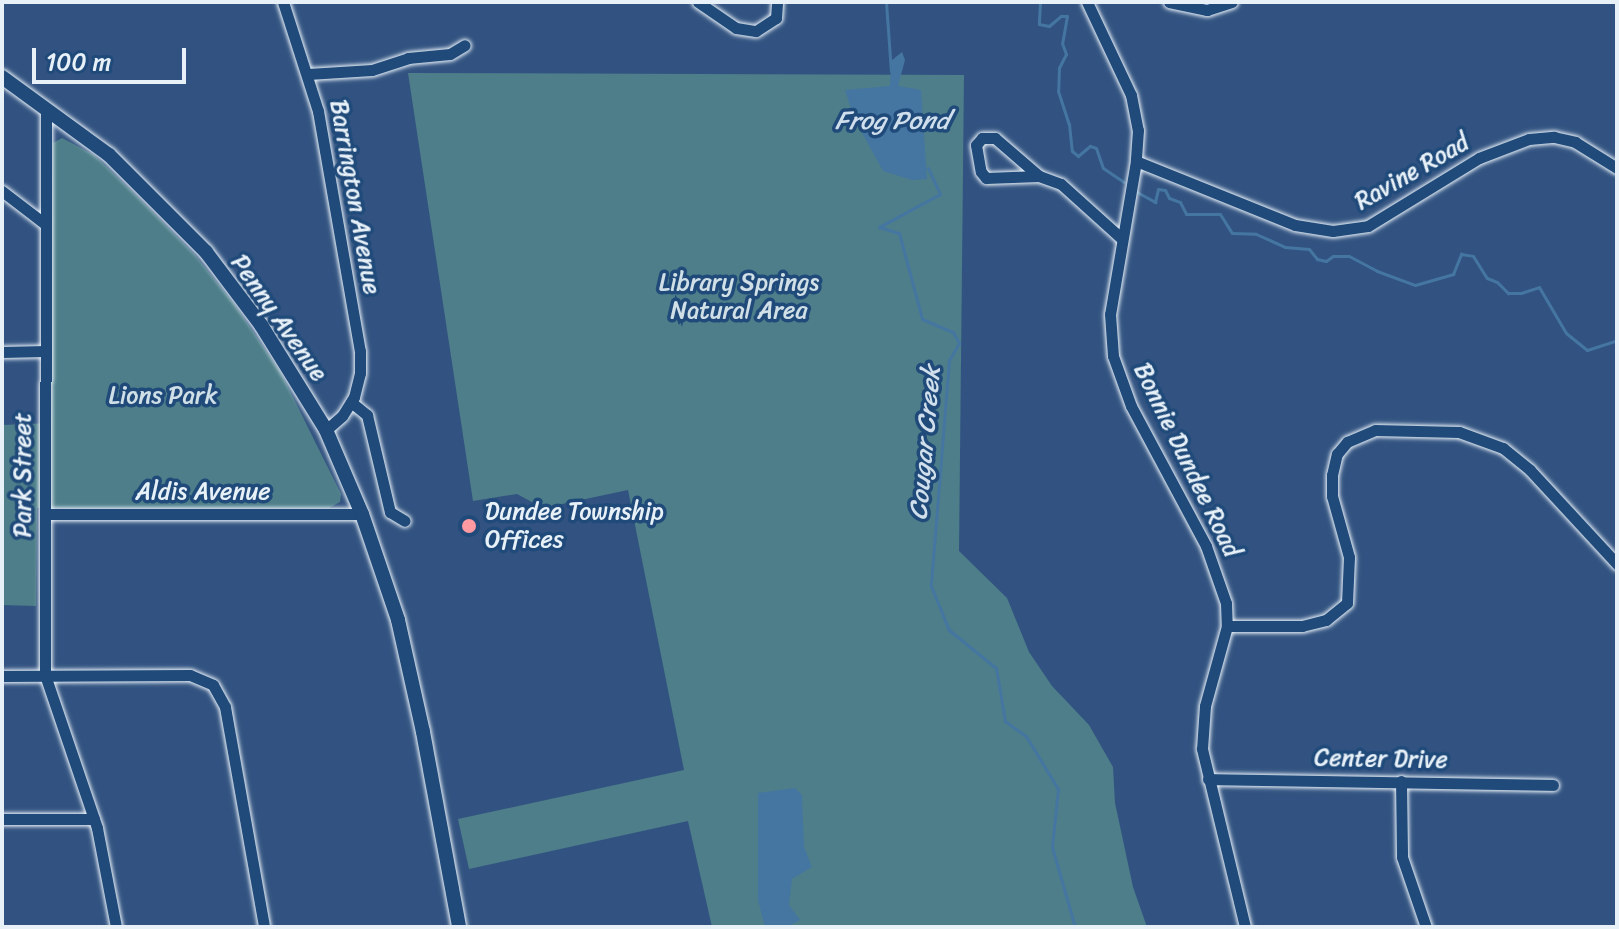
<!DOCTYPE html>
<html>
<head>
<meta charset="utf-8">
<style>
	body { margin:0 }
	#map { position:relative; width:1619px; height:929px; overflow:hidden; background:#325381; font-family:Sriracha,sans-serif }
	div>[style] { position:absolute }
	.green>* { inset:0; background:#4d7e89 }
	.water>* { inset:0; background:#4576a2 }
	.stream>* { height:3px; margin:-1.5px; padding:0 1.5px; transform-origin:1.5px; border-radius:1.5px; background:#4576a2 }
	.roads { filter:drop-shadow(0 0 2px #e8f1f8) drop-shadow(0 0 2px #e8f1f8) }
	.minor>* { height:11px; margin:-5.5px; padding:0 5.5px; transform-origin:5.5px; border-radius:5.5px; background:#1f4a7a }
	.major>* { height:14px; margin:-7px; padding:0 7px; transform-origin:7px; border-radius:7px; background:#1f4a7a }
	.dots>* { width:22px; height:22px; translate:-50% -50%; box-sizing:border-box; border:4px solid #1f4a7a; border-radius:50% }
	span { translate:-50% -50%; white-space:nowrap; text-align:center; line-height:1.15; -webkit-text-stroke:7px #1f4a7a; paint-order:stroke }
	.street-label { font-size:24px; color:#e8f1f8 }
	.park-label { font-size:24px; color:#d1e0e7 }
	.poi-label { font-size:24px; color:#e8f1f8 }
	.left { translate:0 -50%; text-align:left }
	.water-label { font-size:26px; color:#d0dfeb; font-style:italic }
	.frame { position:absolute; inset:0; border:4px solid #e8f1f8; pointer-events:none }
	.scale { position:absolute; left:32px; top:48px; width:154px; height:36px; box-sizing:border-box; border:4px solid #e8f1f8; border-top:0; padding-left:10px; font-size:24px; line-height:28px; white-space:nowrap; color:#e8f1f8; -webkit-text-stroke:6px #1f4a7a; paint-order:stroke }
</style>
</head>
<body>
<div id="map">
	<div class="green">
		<i style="clip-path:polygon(408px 73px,964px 75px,959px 551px,1007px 598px,1029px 652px,1052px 686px,1089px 725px,1113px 767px,1115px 803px,1133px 887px,1147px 927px,712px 927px,688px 821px,469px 869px,458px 819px,684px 770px,628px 490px,543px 508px,517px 494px,473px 501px)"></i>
		<i style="clip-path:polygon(62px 138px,94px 155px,136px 195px,195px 255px,235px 305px,281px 373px,341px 494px,340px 502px,329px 508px,37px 508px,36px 606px,2px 605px,2px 425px,51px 423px,53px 143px)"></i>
	</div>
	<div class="water">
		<i style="clip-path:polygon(902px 52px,905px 60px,898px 86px,921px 90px,927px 179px,912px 180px,883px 171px,854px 118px,845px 90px,890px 86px,891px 61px)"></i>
		<i style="clip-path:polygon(795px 788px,802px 795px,804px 847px,812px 867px,792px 879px,789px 905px,800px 920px,787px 927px,765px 927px,758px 900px,758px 793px)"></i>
	</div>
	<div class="stream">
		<i style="left:886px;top:2px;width:69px;rotate:85.9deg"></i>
		<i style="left:1040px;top:2px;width:22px;rotate:93deg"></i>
		<i style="left:1039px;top:24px;width:10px;rotate:11deg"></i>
		<i style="left:1049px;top:26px;width:16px;rotate:-40deg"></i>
		<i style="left:1061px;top:16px;width:6px"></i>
		<i style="left:1067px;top:16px;width:27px;rotate:100deg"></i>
		<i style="left:1062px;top:43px;width:12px;rotate:70deg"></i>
		<i style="left:1066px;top:54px;width:16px;rotate:117deg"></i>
		<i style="left:1059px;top:68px;width:23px;rotate:92deg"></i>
		<i style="left:1058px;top:91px;width:35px;rotate:72deg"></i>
		<i style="left:1069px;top:124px;width:27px;rotate:84deg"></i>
		<i style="left:1072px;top:151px;width:8px;rotate:40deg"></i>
		<i style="left:1078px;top:156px;width:16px;rotate:-40deg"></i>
		<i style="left:1090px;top:146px;width:6px;rotate:18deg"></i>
		<i style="left:1096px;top:148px;width:21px;rotate:71deg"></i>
		<i style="left:1103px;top:168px;width:25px;rotate:34deg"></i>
		<i style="left:928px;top:168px;width:29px;rotate:65deg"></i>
		<i style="left:940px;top:194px;width:69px;rotate:151.6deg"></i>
		<i style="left:879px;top:227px;width:21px;rotate:17deg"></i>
		<i style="left:899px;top:233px;width:89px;rotate:75deg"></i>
		<i style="left:922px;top:319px;width:34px;rotate:23deg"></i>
		<i style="left:953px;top:332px;width:13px;rotate:61deg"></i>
		<i style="left:959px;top:343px;width:20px;rotate:120deg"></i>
		<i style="left:949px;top:360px;width:227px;rotate:94.6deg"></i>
		<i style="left:931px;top:586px;width:48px;rotate:67.8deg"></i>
		<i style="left:949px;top:630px;width:60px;rotate:39deg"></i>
		<i style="left:996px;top:668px;width:54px;rotate:80.4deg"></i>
		<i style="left:1005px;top:721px;width:26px;rotate:36deg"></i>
		<i style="left:1026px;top:736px;width:62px;rotate:58.9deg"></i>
		<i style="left:1058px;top:789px;width:58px;rotate:95.9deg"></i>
		<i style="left:1052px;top:847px;width:83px;rotate:74deg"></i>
		<i style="left:1137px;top:192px;width:21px;rotate:29deg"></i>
		<i style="left:1155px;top:202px;width:13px;rotate:-77deg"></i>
		<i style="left:1158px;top:189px;width:7px;rotate:8deg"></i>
		<i style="left:1165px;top:190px;width:9px;rotate:63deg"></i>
		<i style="left:1169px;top:198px;width:12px;rotate:20deg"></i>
		<i style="left:1180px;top:202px;width:13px;rotate:63deg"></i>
		<i style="left:1186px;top:214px;width:34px"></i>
		<i style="left:1220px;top:214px;width:22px;rotate:58deg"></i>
		<i style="left:1232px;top:233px;width:24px;rotate:2deg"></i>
		<i style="left:1256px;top:234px;width:32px;rotate:24deg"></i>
		<i style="left:1285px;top:247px;width:24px;rotate:5deg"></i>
		<i style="left:1309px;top:249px;width:13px;rotate:51deg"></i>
		<i style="left:1317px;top:259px;width:9px;rotate:13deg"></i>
		<i style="left:1326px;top:261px;width:9px;rotate:-36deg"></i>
		<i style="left:1333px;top:256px;width:16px"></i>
		<i style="left:1349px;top:256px;width:32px;rotate:28deg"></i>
		<i style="left:1377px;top:271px;width:40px;rotate:20.2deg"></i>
		<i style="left:1415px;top:285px;width:40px;rotate:-16deg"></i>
		<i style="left:1453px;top:274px;width:22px;rotate:-68deg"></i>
		<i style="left:1461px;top:254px;width:12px;rotate:9deg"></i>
		<i style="left:1473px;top:256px;width:26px;rotate:58deg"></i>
		<i style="left:1487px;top:278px;width:11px;rotate:22deg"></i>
		<i style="left:1497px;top:282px;width:16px;rotate:45deg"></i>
		<i style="left:1508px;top:293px;width:13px"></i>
		<i style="left:1521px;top:293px;width:19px;rotate:-18deg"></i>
		<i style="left:1539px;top:287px;width:53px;rotate:59.6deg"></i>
		<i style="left:1566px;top:333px;width:27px;rotate:39deg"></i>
		<i style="left:1587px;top:350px;width:32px;rotate:-18deg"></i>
	</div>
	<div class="roads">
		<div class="minor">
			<i style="left:283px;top:2px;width:114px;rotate:72.2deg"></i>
			<i style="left:318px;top:111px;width:244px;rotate:80.1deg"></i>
			<i style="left:360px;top:351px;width:22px;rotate:90deg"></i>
			<i style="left:360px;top:373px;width:25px;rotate:104deg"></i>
			<i style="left:354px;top:397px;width:22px;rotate:122deg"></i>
			<i style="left:342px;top:416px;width:21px;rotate:139deg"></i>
			<i style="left:698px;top:2px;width:46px;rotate:34.4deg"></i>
			<i style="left:736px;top:28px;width:20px;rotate:9deg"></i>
			<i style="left:756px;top:31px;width:24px;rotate:-33deg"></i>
			<i style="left:776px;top:18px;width:16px;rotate:-86deg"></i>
			<i style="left:1087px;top:2px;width:103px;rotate:64.7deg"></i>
			<i style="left:1131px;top:95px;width:36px;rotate:79deg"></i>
			<i style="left:1138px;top:130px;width:31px;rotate:94deg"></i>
			<i style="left:1136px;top:161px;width:155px;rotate:99.6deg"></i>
			<i style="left:1110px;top:314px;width:42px;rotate:85.9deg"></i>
			<i style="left:1113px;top:356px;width:53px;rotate:70.2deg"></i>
			<i style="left:1131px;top:406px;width:159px;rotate:61.8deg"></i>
			<i style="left:1206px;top:546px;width:60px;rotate:70.7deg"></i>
			<i style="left:1226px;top:603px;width:23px;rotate:88deg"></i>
			<i style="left:1227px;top:626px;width:83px;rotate:105.4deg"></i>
			<i style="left:1205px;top:706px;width:43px;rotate:94deg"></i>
			<i style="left:1202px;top:749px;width:183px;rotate:76.4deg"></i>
			<i style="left:1169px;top:2px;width:39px;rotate:12deg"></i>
			<i style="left:1207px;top:10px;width:26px;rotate:-18deg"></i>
			<i style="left:308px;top:74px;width:64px;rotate:-3.6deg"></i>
			<i style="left:372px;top:70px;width:38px;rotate:-18deg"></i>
			<i style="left:408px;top:58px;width:42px;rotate:-5.4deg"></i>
			<i style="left:450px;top:54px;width:17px;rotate:-31deg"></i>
			<i style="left:46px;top:108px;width:567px;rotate:90.1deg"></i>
			<i style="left:45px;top:675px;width:162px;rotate:71.2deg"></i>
			<i style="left:97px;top:828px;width:101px;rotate:79.1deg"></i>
			<i style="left:1136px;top:161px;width:171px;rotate:21.9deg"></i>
			<i style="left:1295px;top:225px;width:38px;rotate:9deg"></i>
			<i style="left:1333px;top:231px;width:35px;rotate:-8deg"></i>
			<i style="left:1368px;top:226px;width:130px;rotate:-31.5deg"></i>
			<i style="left:1479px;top:158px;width:53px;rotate:-20.8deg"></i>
			<i style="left:1529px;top:139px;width:25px;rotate:-5deg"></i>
			<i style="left:1554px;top:137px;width:22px;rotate:13deg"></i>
			<i style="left:1575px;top:142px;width:49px;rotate:31.8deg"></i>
			<i style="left:1039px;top:176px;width:58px;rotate:-139.2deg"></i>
			<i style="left:995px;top:138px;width:13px;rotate:180deg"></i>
			<i style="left:982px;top:138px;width:9px;rotate:131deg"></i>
			<i style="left:976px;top:145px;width:27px;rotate:80deg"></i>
			<i style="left:981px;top:172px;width:8px;rotate:50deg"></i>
			<i style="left:986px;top:178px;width:53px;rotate:-2.2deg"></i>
			<i style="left:1039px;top:176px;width:23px;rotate:20deg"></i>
			<i style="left:1061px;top:184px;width:82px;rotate:42deg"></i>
			<i style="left:2px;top:191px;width:54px;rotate:37.5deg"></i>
			<i style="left:2px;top:352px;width:43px;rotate:-1.3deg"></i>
			<i style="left:351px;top:402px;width:21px;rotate:39deg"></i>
			<i style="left:367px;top:415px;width:100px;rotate:76.7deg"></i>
			<i style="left:390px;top:512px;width:17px;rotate:31deg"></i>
			<i style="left:45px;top:514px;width:317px"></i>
			<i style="left:1227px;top:626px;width:75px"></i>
			<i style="left:1302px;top:626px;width:25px;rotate:-14deg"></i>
			<i style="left:1326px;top:620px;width:27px;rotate:-39deg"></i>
			<i style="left:1347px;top:603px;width:46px;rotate:-87.5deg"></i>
			<i style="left:1349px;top:557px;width:63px;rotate:-105.6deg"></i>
			<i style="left:1332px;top:496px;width:21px;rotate:-90deg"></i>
			<i style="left:1332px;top:475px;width:22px;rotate:-77deg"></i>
			<i style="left:1337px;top:454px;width:16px;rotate:-50deg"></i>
			<i style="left:1347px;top:442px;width:30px;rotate:-23deg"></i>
			<i style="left:1375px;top:430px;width:84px;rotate:1.4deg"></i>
			<i style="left:1459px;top:432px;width:47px;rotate:20deg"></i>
			<i style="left:1503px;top:448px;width:35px;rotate:39deg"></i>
			<i style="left:1530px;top:470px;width:128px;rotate:47.2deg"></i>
			<i style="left:2px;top:676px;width:188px;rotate:-0.3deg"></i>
			<i style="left:190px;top:675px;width:25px;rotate:23deg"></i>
			<i style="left:213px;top:685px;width:25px;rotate:61deg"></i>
			<i style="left:225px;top:707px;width:223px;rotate:79.9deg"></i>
			<i style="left:1208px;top:779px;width:345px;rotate:1deg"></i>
			<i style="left:1401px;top:781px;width:76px;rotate:89.2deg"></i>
			<i style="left:1402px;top:857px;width:74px;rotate:71.1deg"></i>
			<i style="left:2px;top:819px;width:92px"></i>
		</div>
		<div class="major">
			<i style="left:2px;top:77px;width:132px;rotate:36.1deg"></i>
			<i style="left:109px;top:155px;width:137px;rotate:45deg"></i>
			<i style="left:206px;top:252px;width:91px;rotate:53deg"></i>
			<i style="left:261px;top:325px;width:123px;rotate:58.2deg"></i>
			<i style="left:326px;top:430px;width:91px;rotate:66.8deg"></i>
			<i style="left:362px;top:514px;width:112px;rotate:71.2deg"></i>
			<i style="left:398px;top:620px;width:115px;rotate:77.4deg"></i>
			<i style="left:423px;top:732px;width:198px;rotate:79.5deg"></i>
		</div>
	</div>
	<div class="dots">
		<i style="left:469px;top:526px;background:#ff9aa2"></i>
	</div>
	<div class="street-label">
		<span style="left:1412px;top:172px;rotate:-30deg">Ravine Road</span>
		<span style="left:355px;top:197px;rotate:80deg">Barrington Avenue</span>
		<span style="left:279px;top:318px;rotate:55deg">Penny Avenue</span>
		<span style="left:1187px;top:460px;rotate:64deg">Bonnie Dundee Road</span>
		<span style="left:23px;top:475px;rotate:-90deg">Park Street</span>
		<span style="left:203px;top:492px">Aldis Avenue</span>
		<span style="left:1381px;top:759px;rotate:1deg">Center Drive</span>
	</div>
	<div class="park-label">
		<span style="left:739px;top:297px">Library Springs<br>Natural Area</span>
		<span style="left:163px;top:396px">Lions Park</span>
	</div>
	<div class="poi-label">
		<span class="left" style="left:485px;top:526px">Dundee Township<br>Offices</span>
	</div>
	<div class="water-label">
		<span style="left:892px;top:121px">Frog Pond</span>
		<span style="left:925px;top:443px;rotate:-85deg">Cougar Creek</span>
	</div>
	<div class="frame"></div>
	<div class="scale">100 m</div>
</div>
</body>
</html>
